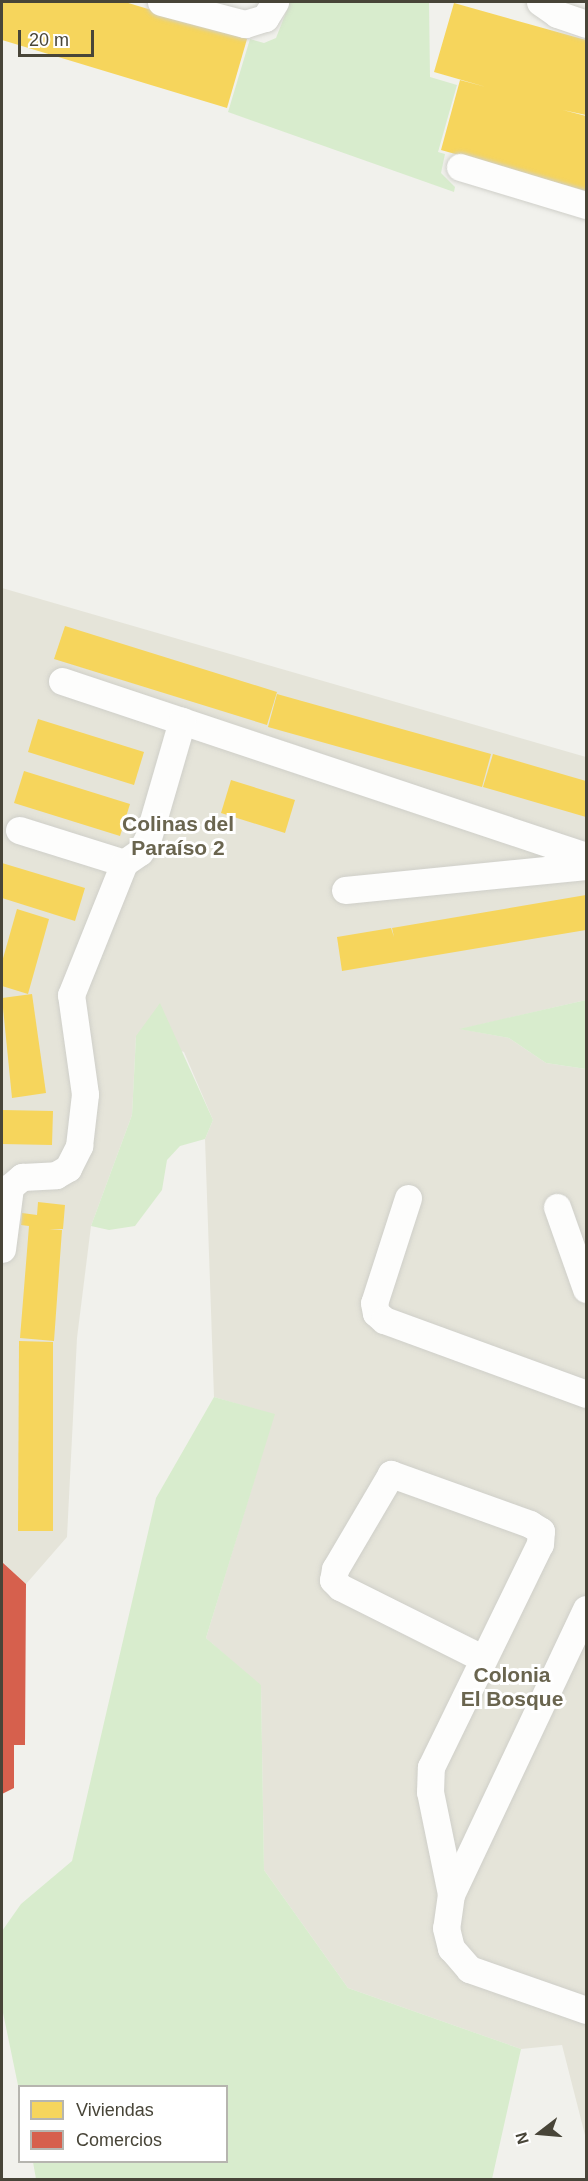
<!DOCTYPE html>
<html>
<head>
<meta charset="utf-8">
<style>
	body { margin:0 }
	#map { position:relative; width:588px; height:2181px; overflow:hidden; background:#f1f1ec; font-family:Helvetica,sans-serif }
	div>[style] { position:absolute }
	.residential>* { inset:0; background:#e5e4d9 }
	.green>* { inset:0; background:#d8eccd }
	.homes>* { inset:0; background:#f6d55c }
	.shops>* { inset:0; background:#d6604d }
	.roads { filter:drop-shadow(0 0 2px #cfcfc9) drop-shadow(0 0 2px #cfcfc9) }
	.street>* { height:27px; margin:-13.5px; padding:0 13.5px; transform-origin:13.5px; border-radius:13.5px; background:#fdfdfc }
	span { translate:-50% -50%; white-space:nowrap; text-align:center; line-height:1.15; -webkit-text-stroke:6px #fff; paint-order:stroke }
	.neighbourhood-label { font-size:21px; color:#6a654f; font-weight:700 }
	.frame { position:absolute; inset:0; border:3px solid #484538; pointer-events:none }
	.legend { position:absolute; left:18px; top:2085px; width:210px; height:78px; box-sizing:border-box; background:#fff; border:2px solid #b6b5af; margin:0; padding:8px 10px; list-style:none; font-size:18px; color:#484538 }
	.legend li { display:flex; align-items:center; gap:12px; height:30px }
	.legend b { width:30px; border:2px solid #b6b5af }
	.north { position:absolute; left:510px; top:2103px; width:60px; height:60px; -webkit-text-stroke:4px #fff; paint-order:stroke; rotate:254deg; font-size:16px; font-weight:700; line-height:24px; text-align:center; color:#484538 }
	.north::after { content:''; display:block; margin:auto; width:21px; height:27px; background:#484538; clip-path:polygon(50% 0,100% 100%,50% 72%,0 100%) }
	.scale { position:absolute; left:18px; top:30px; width:76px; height:27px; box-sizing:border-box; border:3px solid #484538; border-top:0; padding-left:8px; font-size:18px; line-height:21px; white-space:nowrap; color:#484538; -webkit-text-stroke:4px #fff; paint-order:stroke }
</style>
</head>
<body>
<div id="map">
	<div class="residential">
		<i style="clip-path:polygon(2px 588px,586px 757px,586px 1000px,461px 1029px,509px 1038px,546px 1063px,586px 1069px,586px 2139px,562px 2045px,521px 2049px,348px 1988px,264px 1870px,261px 1686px,206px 1638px,274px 1415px,214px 1397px,205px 1139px,213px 1120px,184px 1052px,136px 1036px,132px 1115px,91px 1226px,77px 1338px,67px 1537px,26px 1584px,2px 1562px)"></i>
	</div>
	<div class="green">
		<i style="clip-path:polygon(290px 2px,429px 2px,430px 77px,457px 85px,438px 152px,445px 154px,441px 173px,455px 187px,454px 192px,228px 112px,250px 39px,264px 43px,276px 38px)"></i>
		<i style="clip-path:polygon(586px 1000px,586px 1069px,546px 1063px,509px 1038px,459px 1029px)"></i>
		<i style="clip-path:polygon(160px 1003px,213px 1120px,205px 1139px,180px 1146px,167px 1160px,162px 1190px,135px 1226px,109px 1230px,91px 1226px,132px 1115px,136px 1036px)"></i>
		<i style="clip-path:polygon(214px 1397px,275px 1414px,206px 1638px,261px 1685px,264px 1870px,348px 1988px,521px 2049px,492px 2179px,36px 2179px,33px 2162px,226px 2162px,226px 2086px,20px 2086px,19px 2090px,2px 2008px,2px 1931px,21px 1904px,72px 1861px,156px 1498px)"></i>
	</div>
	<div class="homes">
		<i style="clip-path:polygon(2px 2px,125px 2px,247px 39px,227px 108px,2px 40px)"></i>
		<i style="clip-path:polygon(454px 3px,586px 40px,586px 115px,563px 110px,586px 116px,586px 191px,441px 150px,460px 80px,486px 87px,434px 72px)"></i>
		<i style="clip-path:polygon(65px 626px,277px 692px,267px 725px,54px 659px)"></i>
		<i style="clip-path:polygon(277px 694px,491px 754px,482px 787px,268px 727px)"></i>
		<i style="clip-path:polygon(38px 719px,144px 752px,134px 785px,28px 752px)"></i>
		<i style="clip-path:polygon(493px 754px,586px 781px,586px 817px,483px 787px)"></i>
		<i style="clip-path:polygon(24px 771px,130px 804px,120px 836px,14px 803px)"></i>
		<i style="clip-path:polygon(231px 780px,295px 800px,285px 833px,221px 813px)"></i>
		<i style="clip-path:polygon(2px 863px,85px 888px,75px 921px,2px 898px)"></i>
		<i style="clip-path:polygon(586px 895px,586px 930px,342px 971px,337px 937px,391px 928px,394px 937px,392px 928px)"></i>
		<i style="clip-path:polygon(17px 909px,49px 919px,28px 994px,2px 986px,2px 962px)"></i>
		<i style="clip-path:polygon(32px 994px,46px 1093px,12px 1098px,2px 998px)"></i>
		<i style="clip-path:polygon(2px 1110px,53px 1111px,52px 1145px,2px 1144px)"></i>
		<i style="clip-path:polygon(38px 1202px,65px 1205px,63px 1229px,49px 1229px,62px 1230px,54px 1341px,20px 1338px,29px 1226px,21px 1225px,22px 1213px,37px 1215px)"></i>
		<i style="clip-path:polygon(19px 1341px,53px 1342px,53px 1531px,18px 1531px)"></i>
	</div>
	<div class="shops">
		<i style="clip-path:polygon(2px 1562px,26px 1584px,25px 1745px,14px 1745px,14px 1788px,2px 1794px)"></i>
	</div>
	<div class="roads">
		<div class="street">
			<i style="left:161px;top:2px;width:87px;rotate:14.7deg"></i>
			<i style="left:245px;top:24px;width:21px;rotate:-17deg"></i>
			<i style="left:265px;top:18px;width:19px;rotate:-58deg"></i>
			<i style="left:540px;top:2px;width:21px;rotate:35deg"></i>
			<i style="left:557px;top:14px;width:31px;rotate:19deg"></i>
			<i style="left:460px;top:167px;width:132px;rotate:16.8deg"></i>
			<i style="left:62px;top:681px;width:552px;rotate:18.47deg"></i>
			<i style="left:19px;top:830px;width:110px;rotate:17.4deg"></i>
			<i style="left:345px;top:890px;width:242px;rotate:-5.7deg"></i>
			<i style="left:408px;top:1198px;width:110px;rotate:107.9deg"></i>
			<i style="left:374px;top:1303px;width:10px;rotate:79deg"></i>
			<i style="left:376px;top:1313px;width:11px;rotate:41deg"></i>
			<i style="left:384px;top:1320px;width:215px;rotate:20.1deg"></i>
			<i style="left:557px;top:1207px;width:87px;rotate:70.5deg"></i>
			<i style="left:2px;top:1249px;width:63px;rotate:-82.6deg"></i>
			<i style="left:10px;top:1187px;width:16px;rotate:-40deg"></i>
			<i style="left:22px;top:1177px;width:34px;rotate:-3deg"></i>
			<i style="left:56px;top:1175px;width:14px;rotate:-30deg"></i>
			<i style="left:68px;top:1168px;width:25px;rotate:-63deg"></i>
			<i style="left:79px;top:1146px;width:52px;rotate:-83.4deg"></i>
			<i style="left:85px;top:1094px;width:100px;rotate:-98deg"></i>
			<i style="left:71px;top:995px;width:142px;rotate:-68.1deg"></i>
			<i style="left:124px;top:863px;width:19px;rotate:-35deg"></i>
			<i style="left:140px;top:852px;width:16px;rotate:-60deg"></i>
			<i style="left:148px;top:838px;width:122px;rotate:-73.8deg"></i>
			<i style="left:586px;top:1609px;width:315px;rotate:115.3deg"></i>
			<i style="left:451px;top:1894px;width:34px;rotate:98deg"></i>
			<i style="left:446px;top:1928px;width:21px;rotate:76deg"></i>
			<i style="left:451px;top:1948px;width:28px;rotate:49deg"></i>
			<i style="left:469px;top:1969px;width:124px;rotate:19.3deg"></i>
			<i style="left:451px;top:1894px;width:104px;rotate:-101.6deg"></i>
			<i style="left:430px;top:1792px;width:25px;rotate:-88deg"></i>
			<i style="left:431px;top:1767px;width:248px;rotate:-64deg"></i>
			<i style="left:540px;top:1544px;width:13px;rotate:-86deg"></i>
			<i style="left:541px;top:1531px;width:13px;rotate:-148deg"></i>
			<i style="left:530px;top:1524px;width:148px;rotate:-160.2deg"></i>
			<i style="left:391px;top:1474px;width:110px;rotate:120.5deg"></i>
			<i style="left:335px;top:1569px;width:11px;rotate:100deg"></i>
			<i style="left:333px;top:1580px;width:10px;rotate:45deg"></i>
			<i style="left:340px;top:1587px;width:159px;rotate:26.6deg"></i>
		</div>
	</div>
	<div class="neighbourhood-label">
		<span style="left:178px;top:836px">Colinas del<br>Paraíso 2</span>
		<span style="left:512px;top:1687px">Colonia<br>El Bosque</span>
	</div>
	<div class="frame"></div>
	<ul class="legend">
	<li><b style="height:16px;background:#f6d55c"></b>Viviendas</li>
	<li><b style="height:16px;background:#d6604d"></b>Comercios</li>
	</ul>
	<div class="north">N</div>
	<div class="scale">20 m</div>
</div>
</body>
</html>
